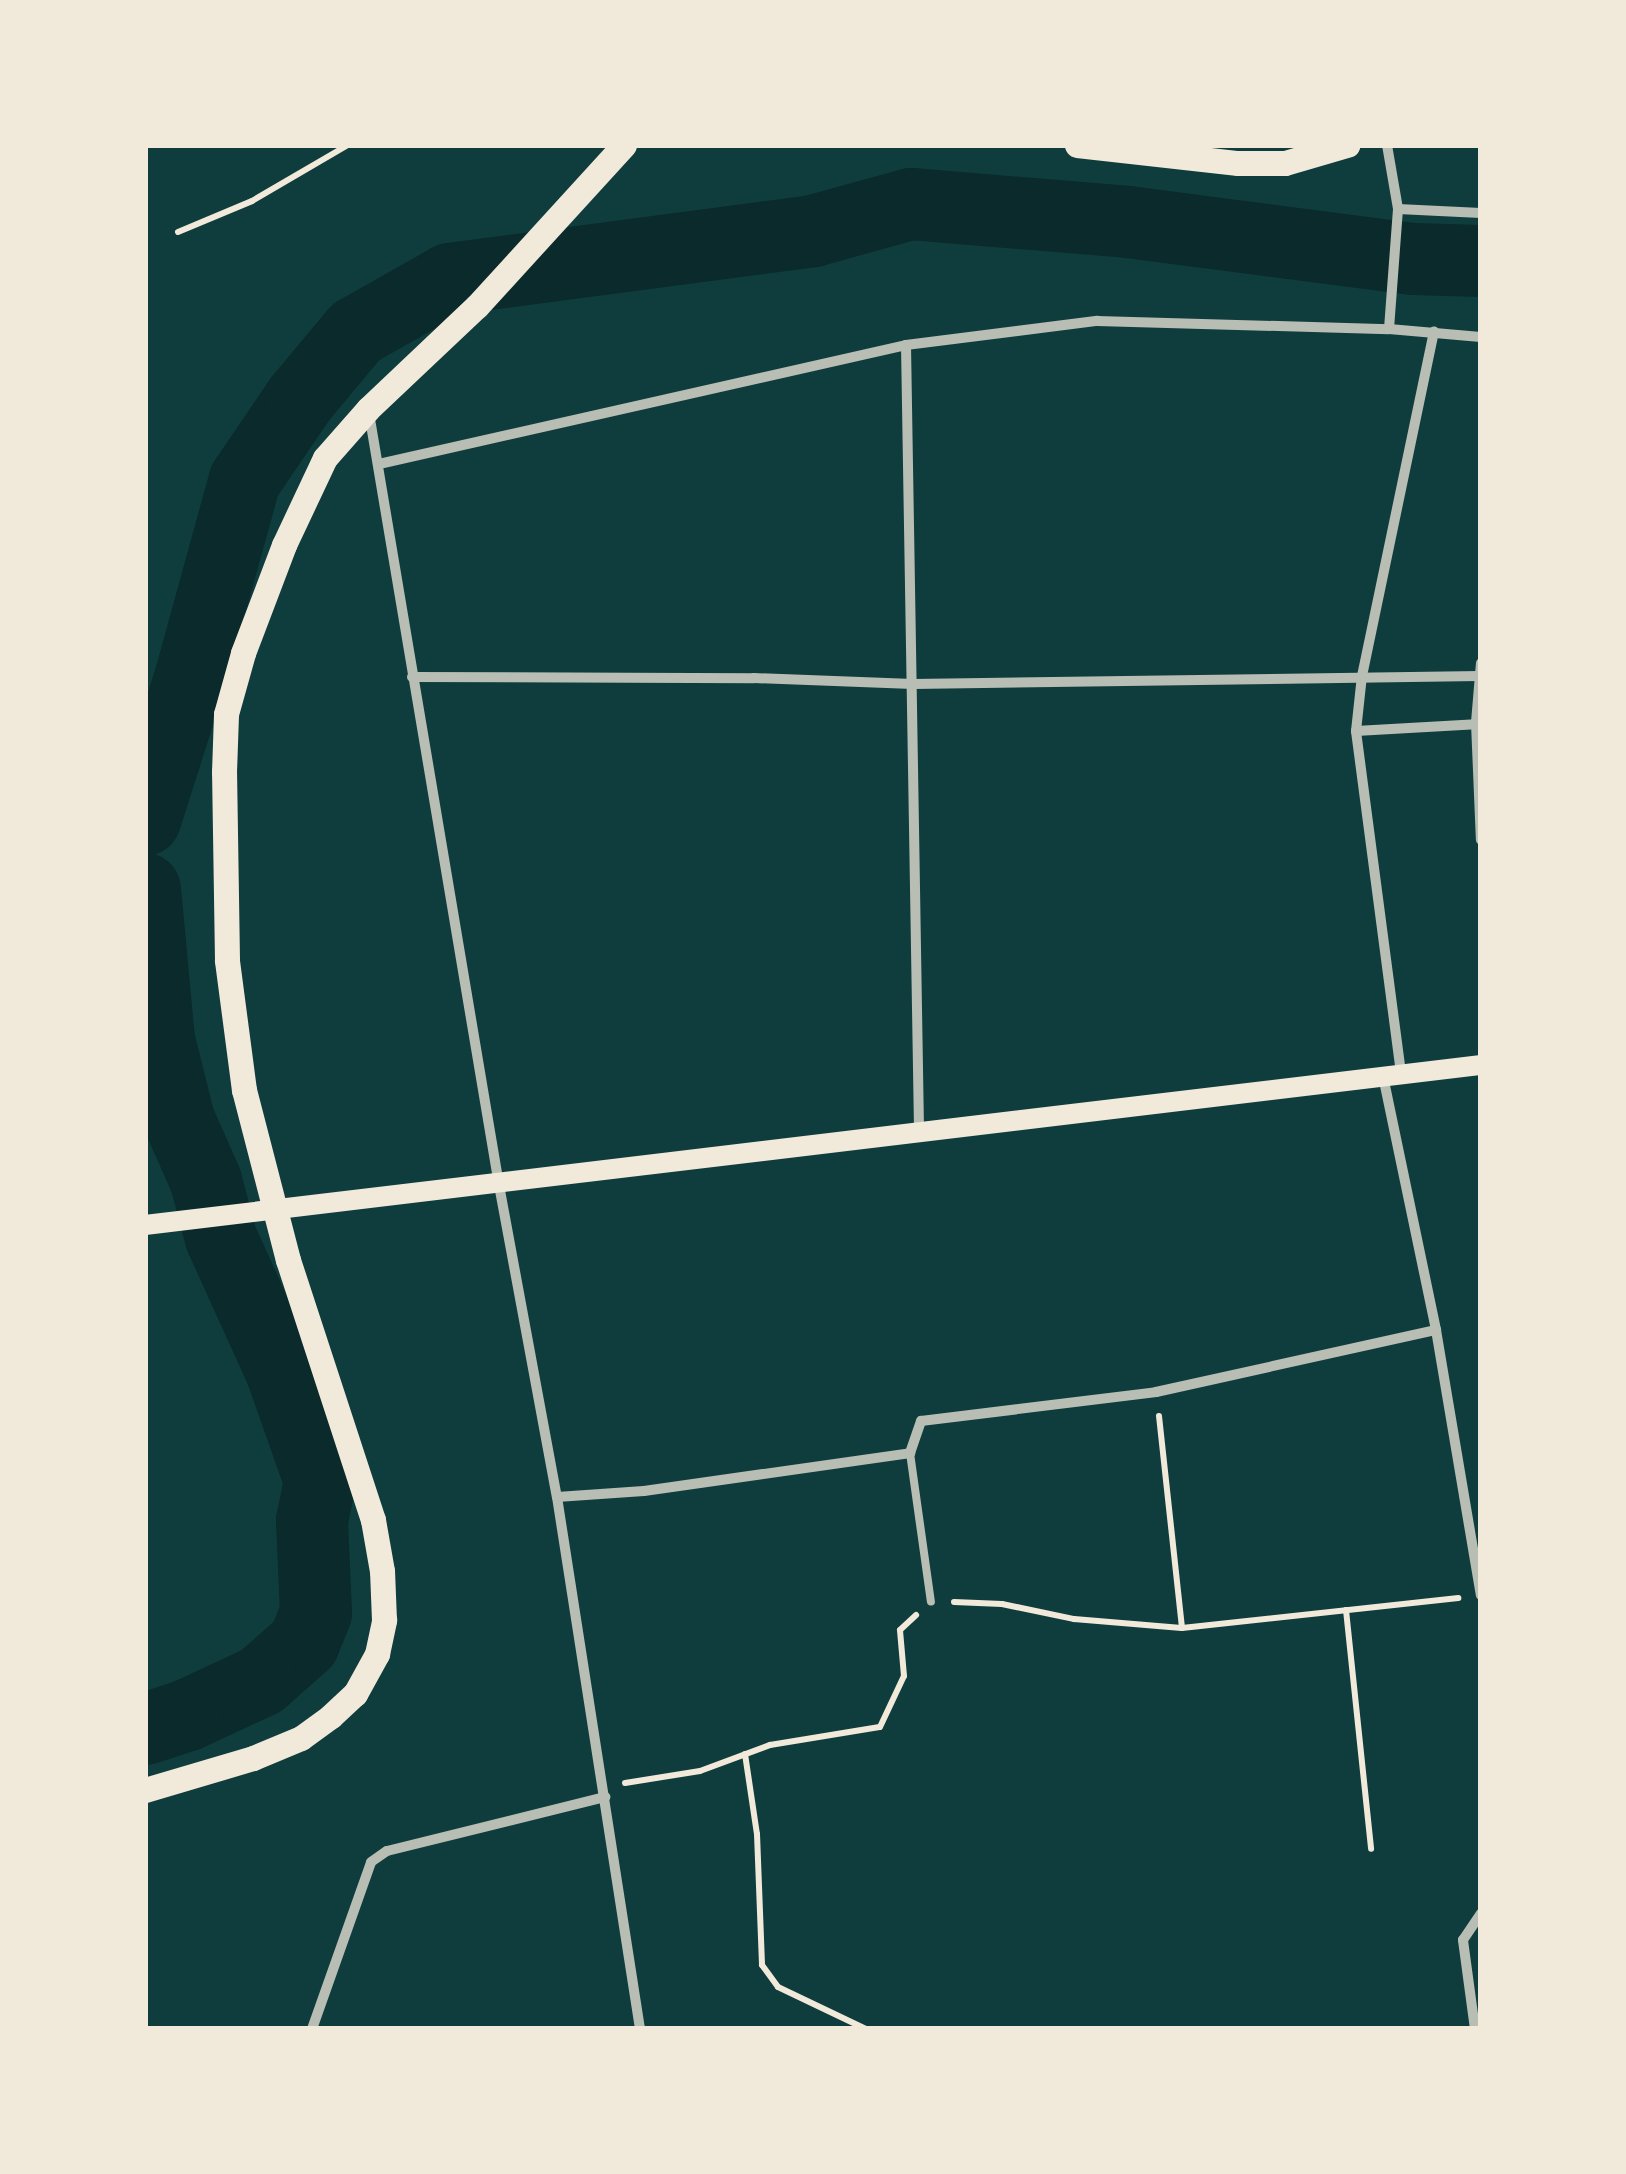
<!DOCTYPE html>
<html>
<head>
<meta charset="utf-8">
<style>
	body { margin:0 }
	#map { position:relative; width:1626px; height:2174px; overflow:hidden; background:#0f3d3e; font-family:Commissioner,sans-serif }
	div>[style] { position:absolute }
	.river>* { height:72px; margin:-36px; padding:0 36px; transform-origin:36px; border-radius:36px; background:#0a2a2b }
	.path>* { height:6px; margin:-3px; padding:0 3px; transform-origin:3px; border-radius:3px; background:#f1e9da }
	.service>* { height:8px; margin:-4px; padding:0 4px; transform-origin:4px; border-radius:4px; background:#b8beb3 }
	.minor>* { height:10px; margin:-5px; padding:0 5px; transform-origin:5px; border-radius:5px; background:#b8beb3 }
	.secondary>* { height:20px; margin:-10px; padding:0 10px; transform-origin:10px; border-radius:10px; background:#f1e9da }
	.primary>* { height:25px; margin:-12.5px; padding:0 12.5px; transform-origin:12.5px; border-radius:12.5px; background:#f1e9da }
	span { translate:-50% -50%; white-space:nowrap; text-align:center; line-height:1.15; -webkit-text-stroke:9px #f1e9da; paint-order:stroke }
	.frame { position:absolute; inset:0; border:148px solid #f1e9da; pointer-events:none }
</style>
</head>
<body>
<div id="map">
	<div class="river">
		<i style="left:145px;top:820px;width:148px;rotate:-72.3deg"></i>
		<i style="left:190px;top:679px;width:206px;rotate:-74.6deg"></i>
		<i style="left:245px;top:480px;width:98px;rotate:-55.8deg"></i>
		<i style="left:300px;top:399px;width:87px;rotate:-50.1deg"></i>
		<i style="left:356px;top:332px;width:108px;rotate:-29.4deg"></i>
		<i style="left:450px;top:279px;width:366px;rotate:-7.5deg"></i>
		<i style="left:813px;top:231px;width:102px;rotate:-15.4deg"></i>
		<i style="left:911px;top:204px;width:218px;rotate:4.7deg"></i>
		<i style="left:1128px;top:222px;width:288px;rotate:7.4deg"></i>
		<i style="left:1414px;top:259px;width:67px;rotate:1.7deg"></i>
		<i style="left:145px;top:889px;width:152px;rotate:84.7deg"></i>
		<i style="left:159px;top:1040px;width:82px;rotate:76deg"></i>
		<i style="left:179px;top:1120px;width:67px;rotate:66.1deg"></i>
		<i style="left:206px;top:1181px;width:59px;rotate:75.3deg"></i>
		<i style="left:221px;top:1238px;width:145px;rotate:65.6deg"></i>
		<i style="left:281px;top:1370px;width:118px;rotate:70.6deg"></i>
		<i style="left:320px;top:1481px;width:41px;rotate:101.3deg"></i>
		<i style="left:312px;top:1521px;width:92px;rotate:87.5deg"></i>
		<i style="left:316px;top:1613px;width:32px;rotate:112deg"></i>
		<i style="left:304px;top:1643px;width:57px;rotate:138.5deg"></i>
		<i style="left:261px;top:1681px;width:81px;rotate:155deg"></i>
		<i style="left:188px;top:1715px;width:45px;rotate:162deg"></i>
	</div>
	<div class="path">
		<i style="left:178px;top:232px;width:80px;rotate:-22.7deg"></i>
		<i style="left:252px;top:201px;width:111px;rotate:-30.3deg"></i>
		<i style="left:1159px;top:1416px;width:213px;rotate:83.8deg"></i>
		<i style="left:954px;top:1602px;width:48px;rotate:2.4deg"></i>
		<i style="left:1002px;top:1604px;width:74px;rotate:11.8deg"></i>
		<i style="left:1074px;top:1619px;width:108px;rotate:4.8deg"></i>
		<i style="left:1182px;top:1628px;width:278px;rotate:-6.2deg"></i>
		<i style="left:1346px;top:1610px;width:240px;rotate:84deg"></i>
		<i style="left:745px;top:1754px;width:81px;rotate:81.5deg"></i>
		<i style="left:757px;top:1834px;width:131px;rotate:87.8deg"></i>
		<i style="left:762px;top:1965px;width:27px;rotate:54deg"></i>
		<i style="left:778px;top:1987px;width:98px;rotate:25.5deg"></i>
		<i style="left:625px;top:1783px;width:76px;rotate:-9.1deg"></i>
		<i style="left:700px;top:1771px;width:75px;rotate:-20.4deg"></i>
		<i style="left:770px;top:1745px;width:111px;rotate:-9.3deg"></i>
		<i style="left:880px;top:1727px;width:56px;rotate:-64.8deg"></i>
		<i style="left:904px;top:1676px;width:46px;rotate:-95deg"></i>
		<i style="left:900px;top:1630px;width:22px;rotate:-43deg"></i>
	</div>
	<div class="service">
		<i style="left:910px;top:1453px;width:150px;rotate:82deg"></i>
	</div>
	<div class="minor">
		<i style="left:1387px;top:145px;width:65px;rotate:80.2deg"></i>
		<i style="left:1398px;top:209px;width:120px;rotate:94.3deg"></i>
		<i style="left:1398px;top:209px;width:83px;rotate:2.8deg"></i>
		<i style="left:906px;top:345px;width:788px;rotate:89.05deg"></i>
		<i style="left:369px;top:413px;width:783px;rotate:80.44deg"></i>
		<i style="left:499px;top:1185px;width:317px;rotate:79.5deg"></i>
		<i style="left:557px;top:1497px;width:538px;rotate:81.13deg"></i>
		<i style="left:379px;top:464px;width:540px;rotate:-12.72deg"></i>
		<i style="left:906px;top:345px;width:193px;rotate:-7.2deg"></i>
		<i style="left:1097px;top:321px;width:292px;rotate:1.6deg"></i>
		<i style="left:1389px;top:329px;width:92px;rotate:5deg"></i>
		<i style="left:1481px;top:663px;width:60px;rotate:94.8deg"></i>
		<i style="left:1476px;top:723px;width:117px;rotate:87.6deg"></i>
		<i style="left:412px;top:677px;width:342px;rotate:0.2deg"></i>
		<i style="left:754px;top:678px;width:159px;rotate:2.2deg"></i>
		<i style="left:913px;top:684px;width:567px;rotate:-0.81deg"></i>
		<i style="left:1356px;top:731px;width:124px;rotate:-3.2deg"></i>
		<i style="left:1401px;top:1073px;width:345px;rotate:-97.5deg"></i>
		<i style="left:1356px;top:731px;width:55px;rotate:-83.8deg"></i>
		<i style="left:1362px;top:676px;width:352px;rotate:-78.2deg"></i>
		<i style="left:1383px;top:1076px;width:259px;rotate:78.2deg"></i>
		<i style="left:1436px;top:1330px;width:269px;rotate:80.4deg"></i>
		<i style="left:557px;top:1497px;width:87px;rotate:-3.9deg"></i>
		<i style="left:644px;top:1491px;width:269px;rotate:-8.1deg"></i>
		<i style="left:910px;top:1453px;width:34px;rotate:-71deg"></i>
		<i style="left:921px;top:1421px;width:237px;rotate:-7deg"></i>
		<i style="left:1156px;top:1392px;width:287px;rotate:-12.5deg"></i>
		<i style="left:312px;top:2029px;width:177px;rotate:-70.5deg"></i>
		<i style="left:371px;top:1862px;width:19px;rotate:-35deg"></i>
		<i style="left:387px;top:1851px;width:225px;rotate:-13.9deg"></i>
		<i style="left:1475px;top:2029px;width:90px;rotate:-97.7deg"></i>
		<i style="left:1463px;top:1940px;width:32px;rotate:-56deg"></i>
	</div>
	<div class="secondary">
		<i style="left:145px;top:1225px;width:1346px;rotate:-6.83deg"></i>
	</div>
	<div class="primary">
		<i style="left:1077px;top:145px;width:162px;rotate:6.4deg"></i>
		<i style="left:1238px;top:163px;width:47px"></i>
		<i style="left:1285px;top:163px;width:65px;rotate:-16.2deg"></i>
		<i style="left:145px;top:1790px;width:113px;rotate:-16.5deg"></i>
		<i style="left:253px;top:1758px;width:52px;rotate:-22.6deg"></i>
		<i style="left:301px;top:1738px;width:37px;rotate:-36deg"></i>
		<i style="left:331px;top:1716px;width:33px;rotate:-43deg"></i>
		<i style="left:355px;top:1694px;width:46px;rotate:-61.2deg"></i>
		<i style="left:377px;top:1654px;width:35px;rotate:-78deg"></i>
		<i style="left:384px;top:1620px;width:49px;rotate:-92.3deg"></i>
		<i style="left:382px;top:1571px;width:52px;rotate:-100deg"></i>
		<i style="left:373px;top:1520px;width:274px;rotate:-108.1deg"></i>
		<i style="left:288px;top:1260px;width:176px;rotate:-104.5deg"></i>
		<i style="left:244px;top:1090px;width:131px;rotate:-97.5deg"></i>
		<i style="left:227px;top:960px;width:188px;rotate:-90.9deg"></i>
		<i style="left:224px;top:772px;width:58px;rotate:-88deg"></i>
		<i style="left:226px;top:714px;width:63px;rotate:-74.4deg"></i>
		<i style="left:243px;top:653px;width:116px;rotate:-69.2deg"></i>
		<i style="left:284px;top:545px;width:96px;rotate:-64.8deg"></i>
		<i style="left:325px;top:458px;width:65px;rotate:-48.7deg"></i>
		<i style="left:368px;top:409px;width:150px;rotate:-43.4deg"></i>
		<i style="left:477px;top:306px;width:218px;rotate:-47.6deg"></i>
	</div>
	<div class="frame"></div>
</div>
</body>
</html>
